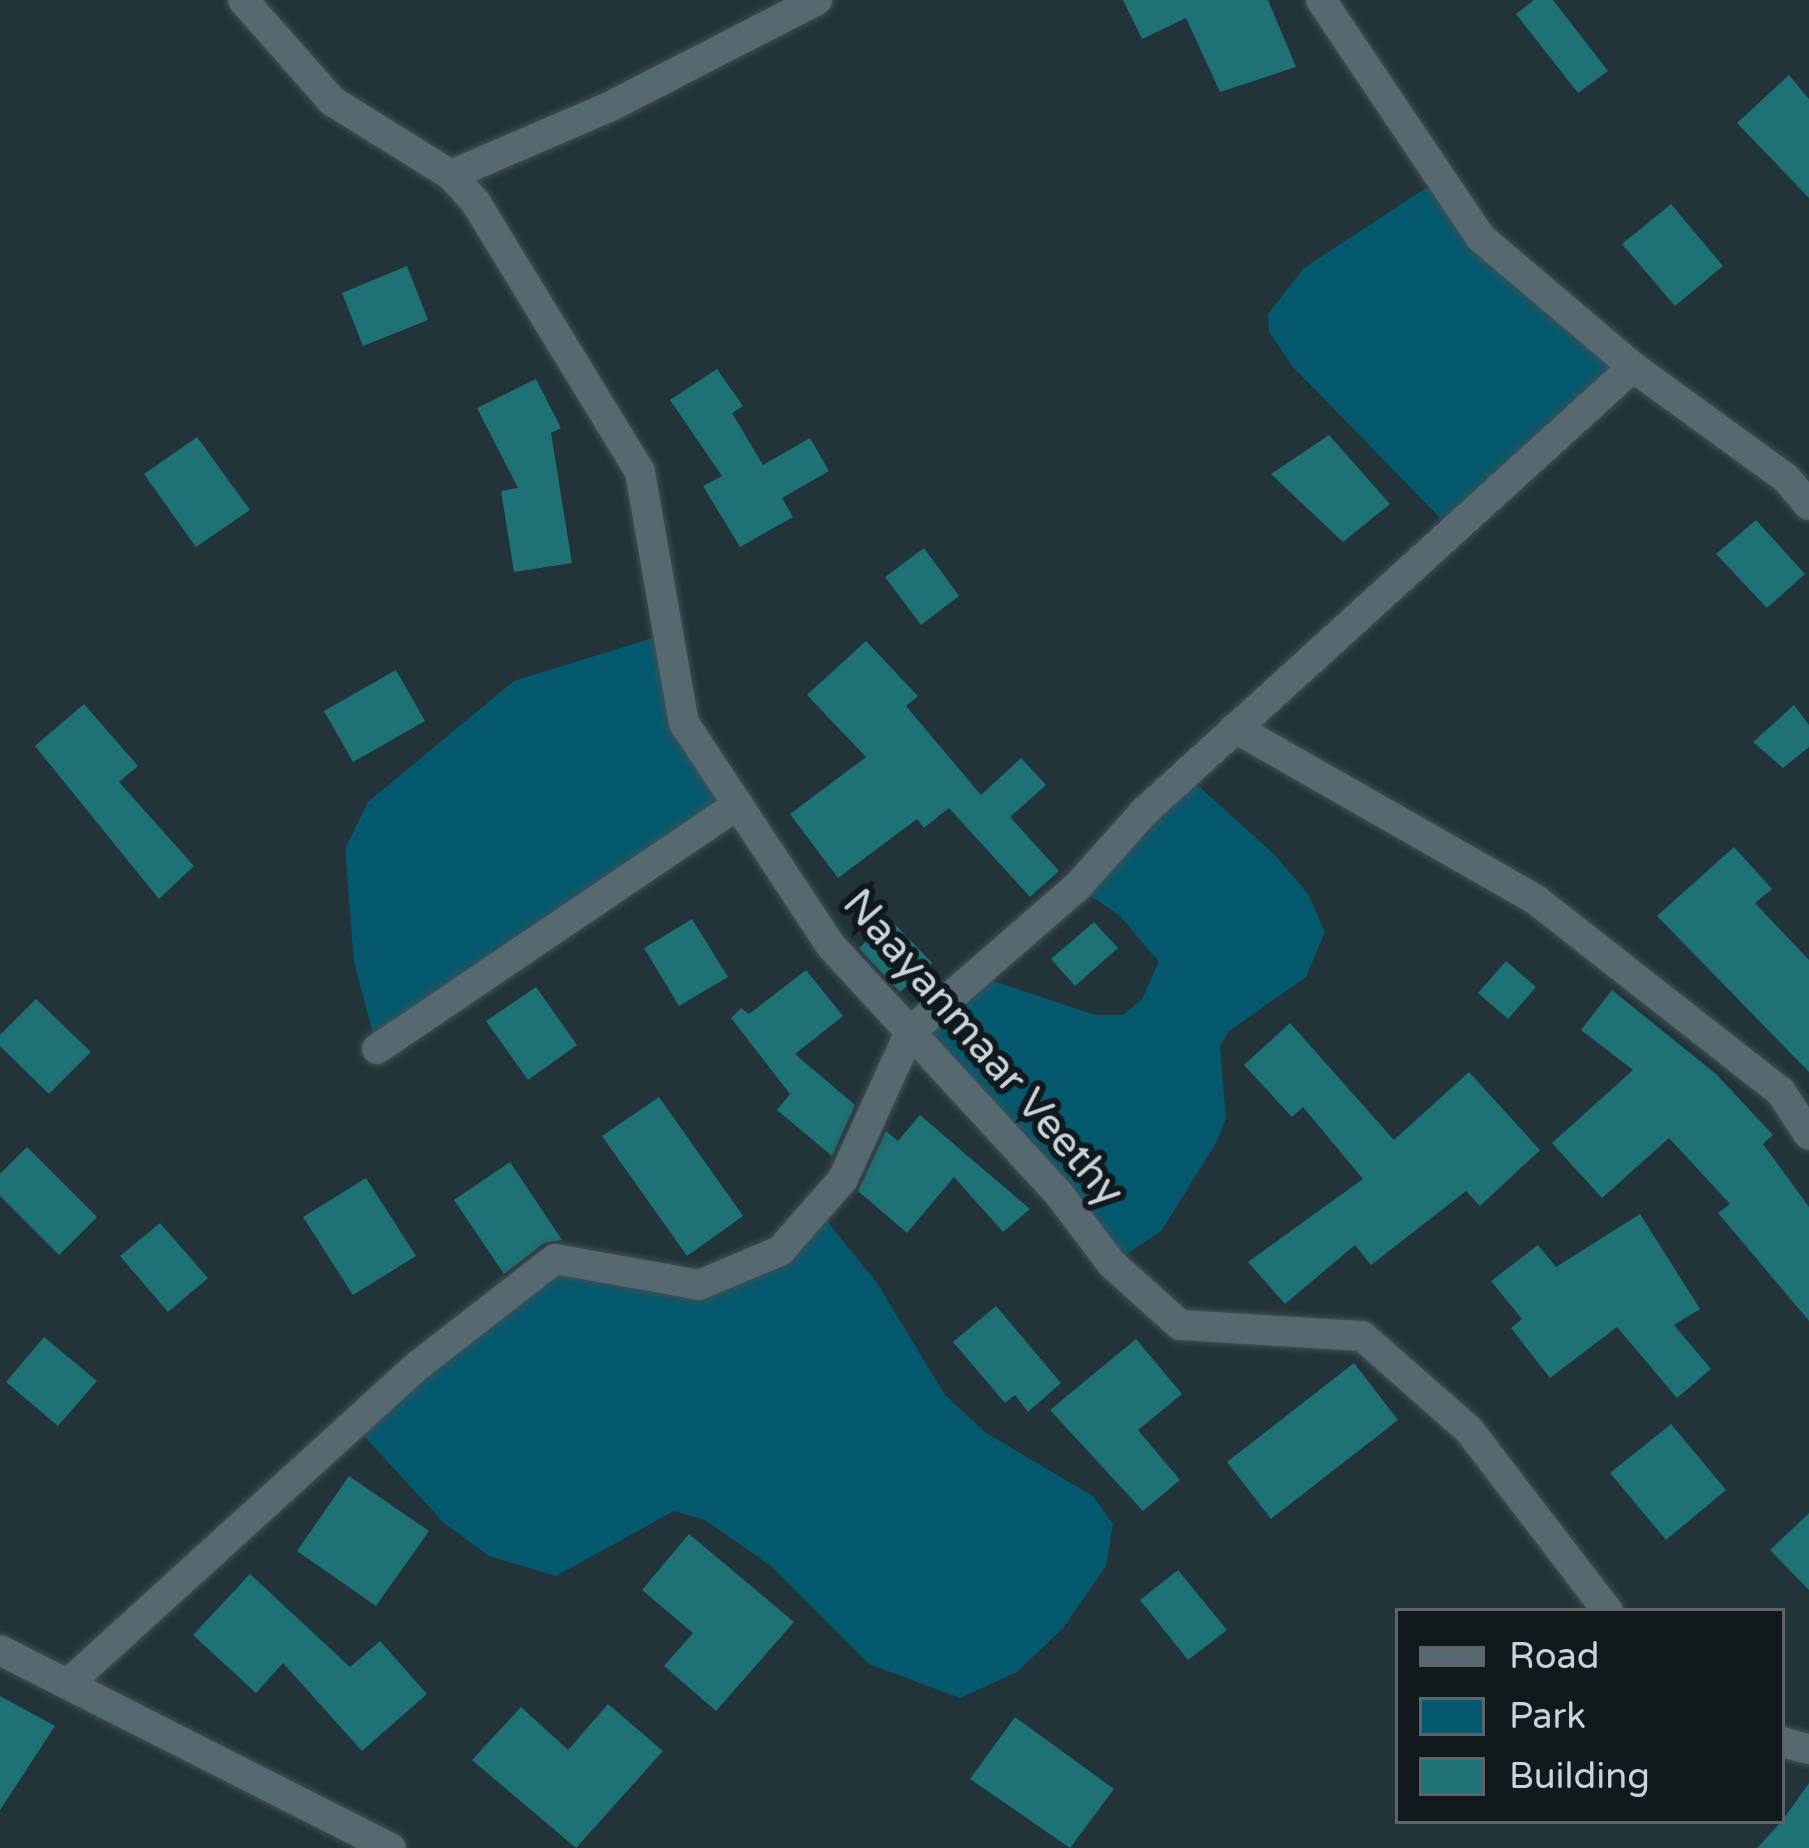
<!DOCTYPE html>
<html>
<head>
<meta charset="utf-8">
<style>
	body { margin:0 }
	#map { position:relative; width:1809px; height:1848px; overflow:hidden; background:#223339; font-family:"Varela Round",sans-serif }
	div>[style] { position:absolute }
	.green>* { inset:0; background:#05596e }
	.building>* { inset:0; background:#1e7175 }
	.roads { filter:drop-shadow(0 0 3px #404f54) drop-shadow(0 0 3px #404f54) }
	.street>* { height:30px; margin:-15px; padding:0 15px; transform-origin:15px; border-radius:15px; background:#566970 }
	.secondary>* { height:30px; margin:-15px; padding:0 15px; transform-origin:15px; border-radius:15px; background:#566970 }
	span { translate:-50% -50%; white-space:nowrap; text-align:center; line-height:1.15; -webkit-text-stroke:12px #12191c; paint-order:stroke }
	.street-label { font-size:42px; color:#cad4d8 }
	.legend { position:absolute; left:1395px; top:1608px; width:390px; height:216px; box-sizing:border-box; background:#12191c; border:3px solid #5c6467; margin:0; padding:15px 21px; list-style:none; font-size:36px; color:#cad4d8 }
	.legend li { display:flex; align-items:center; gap:24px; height:60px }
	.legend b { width:60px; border:3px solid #5c6467 }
</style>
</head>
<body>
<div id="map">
	<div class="green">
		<i style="clip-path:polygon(1438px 180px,1633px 367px,1451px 529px,1294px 368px,1269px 332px,1268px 314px,1304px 268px)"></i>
		<i style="clip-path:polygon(669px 633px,684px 723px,738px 805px,377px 1049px,354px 962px,345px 849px,368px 802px,514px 681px)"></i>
		<i style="clip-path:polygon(1185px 774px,1274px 854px,1308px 894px,1325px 932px,1306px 977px,1229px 1031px,1220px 1046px,1226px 1118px,1217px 1141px,1162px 1230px,1112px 1264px,910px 1032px,978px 976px,1095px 1015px,1123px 1015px,1142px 999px,1159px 962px,1119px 915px,1077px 887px)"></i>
		<i style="clip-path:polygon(817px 1209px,877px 1283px,945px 1395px,986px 1433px,1093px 1496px,1113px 1524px,1106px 1566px,1063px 1628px,1017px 1672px,960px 1698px,869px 1664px,771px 1566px,705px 1520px,674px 1511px,556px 1576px,489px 1556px,444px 1523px,353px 1424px,555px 1259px,699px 1285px,780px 1251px)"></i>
	</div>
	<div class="building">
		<i style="clip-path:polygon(1123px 0,1268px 0,1296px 67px,1220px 92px,1186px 18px,1142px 39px)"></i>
		<i style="clip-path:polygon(1534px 0,1553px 0,1608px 71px,1578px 93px,1516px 14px)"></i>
		<i style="clip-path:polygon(1789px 75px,1809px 99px,1809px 198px,1737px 123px)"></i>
		<i style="clip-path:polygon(1671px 204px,1723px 266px,1675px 306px,1622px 244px)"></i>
		<i style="clip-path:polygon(407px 266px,428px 320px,363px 346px,342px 293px)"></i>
		<i style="clip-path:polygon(717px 369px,743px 406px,732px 413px,763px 465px,810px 438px,829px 471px,782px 498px,793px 517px,740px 547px,703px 486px,722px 476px,670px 400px)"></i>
		<i style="clip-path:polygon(536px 379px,561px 428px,551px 433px,572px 563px,514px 572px,501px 491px,518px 488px,477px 408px)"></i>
		<i style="clip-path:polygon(1329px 435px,1390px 504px,1343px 542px,1271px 474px)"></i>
		<i style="clip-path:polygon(197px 437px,250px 510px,196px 547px,144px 474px)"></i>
		<i style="clip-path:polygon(1756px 520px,1805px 574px,1767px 608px,1716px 554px)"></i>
		<i style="clip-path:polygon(924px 548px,959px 596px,921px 625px,885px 577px)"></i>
		<i style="clip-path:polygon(866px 641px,918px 696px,906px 706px,981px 795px,1021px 758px,1046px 785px,1010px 817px,1059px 871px,1030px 897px,949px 808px,924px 828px,917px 819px,838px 878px,790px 814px,866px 757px,807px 695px)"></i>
		<i style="clip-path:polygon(396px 670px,425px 721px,353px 762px,324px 711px)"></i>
		<i style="clip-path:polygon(84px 704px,138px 766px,119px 782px,194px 866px,159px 899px,35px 746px)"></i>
		<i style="clip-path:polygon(1794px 705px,1809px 725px,1809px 747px,1783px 768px,1753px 742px)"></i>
		<i style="clip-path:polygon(1734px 847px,1772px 889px,1755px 903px,1809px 960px,1809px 1072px,1657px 916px)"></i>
		<i style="clip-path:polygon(692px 919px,728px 977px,679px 1006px,644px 948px)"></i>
		<i style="clip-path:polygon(890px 919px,932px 963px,900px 992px,859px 948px)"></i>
		<i style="clip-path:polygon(1094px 922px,1118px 948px,1075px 986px,1051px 959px)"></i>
		<i style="clip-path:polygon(1506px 961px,1536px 987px,1508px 1019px,1478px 993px)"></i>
		<i style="clip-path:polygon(806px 970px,843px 1016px,795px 1054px,855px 1105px,832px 1156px,777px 1110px,790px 1094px,731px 1018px,741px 1008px,749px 1014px)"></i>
		<i style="clip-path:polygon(536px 987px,577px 1045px,528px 1080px,486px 1021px)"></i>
		<i style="clip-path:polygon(1612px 990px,1716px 1074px,1773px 1135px,1763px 1144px,1809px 1207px,1809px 1321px,1718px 1213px,1730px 1204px,1669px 1138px,1602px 1198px,1552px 1143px,1633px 1070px,1581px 1030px)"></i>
		<i style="clip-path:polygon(36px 999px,91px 1052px,49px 1094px,0 1046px,0 1035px)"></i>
		<i style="clip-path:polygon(1290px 1023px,1394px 1140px,1469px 1072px,1540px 1150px,1480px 1206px,1466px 1191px,1371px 1265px,1355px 1245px,1285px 1304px,1248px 1262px,1363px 1179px,1303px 1107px,1292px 1117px,1244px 1065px)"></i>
		<i style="clip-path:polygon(659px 1097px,743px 1216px,687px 1256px,602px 1136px)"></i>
		<i style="clip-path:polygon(920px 1115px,970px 1158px,1030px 1209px,1003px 1232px,954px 1177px,907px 1233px,858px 1191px,886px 1131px,898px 1141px)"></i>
		<i style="clip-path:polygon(27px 1147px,97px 1217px,59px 1255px,0 1196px,0 1174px)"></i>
		<i style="clip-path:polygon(510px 1162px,562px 1240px,544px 1243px,504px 1274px,454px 1200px)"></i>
		<i style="clip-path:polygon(366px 1178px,416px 1256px,353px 1295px,303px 1217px)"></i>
		<i style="clip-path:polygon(1640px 1214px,1700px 1309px,1674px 1325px,1711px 1369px,1677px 1398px,1617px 1327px,1550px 1378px,1511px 1328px,1522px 1319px,1491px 1281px,1538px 1245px,1556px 1267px)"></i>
		<i style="clip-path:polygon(160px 1223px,208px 1278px,168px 1312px,120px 1256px)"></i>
		<i style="clip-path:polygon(996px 1306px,1061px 1383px,1028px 1412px,1015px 1395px,1005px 1403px,953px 1342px)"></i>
		<i style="clip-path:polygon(44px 1337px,97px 1381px,58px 1426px,6px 1382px)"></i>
		<i style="clip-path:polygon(1136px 1339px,1182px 1394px,1138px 1430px,1180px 1480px,1143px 1511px,1050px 1410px)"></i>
		<i style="clip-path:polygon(1354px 1363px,1398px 1420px,1271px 1519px,1227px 1462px)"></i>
		<i style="clip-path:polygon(1671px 1424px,1726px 1490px,1666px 1540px,1610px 1473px)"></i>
		<i style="clip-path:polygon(349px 1476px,429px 1531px,376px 1606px,297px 1551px)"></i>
		<i style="clip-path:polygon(1809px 1513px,1809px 1590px,1770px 1550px)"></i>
		<i style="clip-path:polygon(689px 1534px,794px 1622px,716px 1711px,664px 1666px,693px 1633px,642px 1590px)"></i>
		<i style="clip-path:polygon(1178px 1570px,1227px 1630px,1188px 1660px,1140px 1600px)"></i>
		<i style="clip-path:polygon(250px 1574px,350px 1667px,380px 1641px,427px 1694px,362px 1751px,283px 1663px,256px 1693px,193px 1635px)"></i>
		<i style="clip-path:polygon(0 1696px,55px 1726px,0 1810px)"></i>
		<i style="clip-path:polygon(608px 1704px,663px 1751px,576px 1848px,472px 1760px,521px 1707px,568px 1750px)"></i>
		<i style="clip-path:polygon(1015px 1717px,1114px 1789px,1070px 1848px,970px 1779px)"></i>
		<i style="clip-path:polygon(1809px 1783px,1809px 1848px,1757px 1848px,1782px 1821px)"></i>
	</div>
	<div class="roads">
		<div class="street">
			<i style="left:243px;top:0;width:135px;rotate:48.6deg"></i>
			<i style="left:332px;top:101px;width:140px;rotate:31.9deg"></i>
			<i style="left:451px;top:175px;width:38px;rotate:48deg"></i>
			<i style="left:476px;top:203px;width:315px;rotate:58.6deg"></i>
			<i style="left:640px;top:472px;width:255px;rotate:80.1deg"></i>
			<i style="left:684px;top:723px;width:267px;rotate:56.6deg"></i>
			<i style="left:831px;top:946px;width:337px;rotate:47.4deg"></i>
			<i style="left:1059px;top:1194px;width:88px;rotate:52.9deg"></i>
			<i style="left:1112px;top:1264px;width:91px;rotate:41.9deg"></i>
			<i style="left:1180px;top:1325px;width:182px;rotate:3.5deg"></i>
			<i style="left:1362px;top:1336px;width:142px;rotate:41.3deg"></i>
			<i style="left:1469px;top:1430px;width:228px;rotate:52.5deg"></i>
			<i style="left:1321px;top:0;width:287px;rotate:56.1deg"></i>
			<i style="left:1481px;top:238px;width:199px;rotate:40.3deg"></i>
			<i style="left:1633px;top:367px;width:189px;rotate:36deg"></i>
			<i style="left:1786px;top:478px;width:35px;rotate:50deg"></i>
			<i style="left:451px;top:175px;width:172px;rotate:-23.3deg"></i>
			<i style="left:609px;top:107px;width:234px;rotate:-27.2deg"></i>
			<i style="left:1235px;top:728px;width:347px;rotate:29.7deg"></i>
			<i style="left:1536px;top:900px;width:311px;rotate:38.1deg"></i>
			<i style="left:1781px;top:1092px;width:51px;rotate:56.9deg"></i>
			<i style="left:377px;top:1049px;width:436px;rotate:-34.1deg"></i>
			<i style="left:70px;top:1682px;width:473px;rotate:-42.3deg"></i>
			<i style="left:420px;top:1364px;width:171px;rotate:-37.9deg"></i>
			<i style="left:555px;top:1259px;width:146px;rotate:10.2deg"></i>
			<i style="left:699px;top:1285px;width:88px;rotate:-22.8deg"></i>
			<i style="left:780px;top:1251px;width:96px;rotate:-48.8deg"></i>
			<i style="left:843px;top:1179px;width:162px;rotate:-65.5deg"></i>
			<i style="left:910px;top:1032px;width:221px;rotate:-41deg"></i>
			<i style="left:1077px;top:887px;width:102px;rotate:-48.2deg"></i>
			<i style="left:1145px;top:811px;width:660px;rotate:-42.3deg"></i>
			<i style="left:1782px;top:1742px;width:28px;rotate:15deg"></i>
		</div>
		<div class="secondary">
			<i style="left:0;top:1650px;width:438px;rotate:26.9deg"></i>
		</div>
	</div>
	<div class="street-label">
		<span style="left:983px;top:1048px;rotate:49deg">Naayanmaar Veethy</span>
	</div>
	<ul class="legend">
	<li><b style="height:15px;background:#566970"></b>Road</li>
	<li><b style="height:33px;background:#05596e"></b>Park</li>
	<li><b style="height:33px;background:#1e7175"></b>Building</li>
	</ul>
</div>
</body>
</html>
